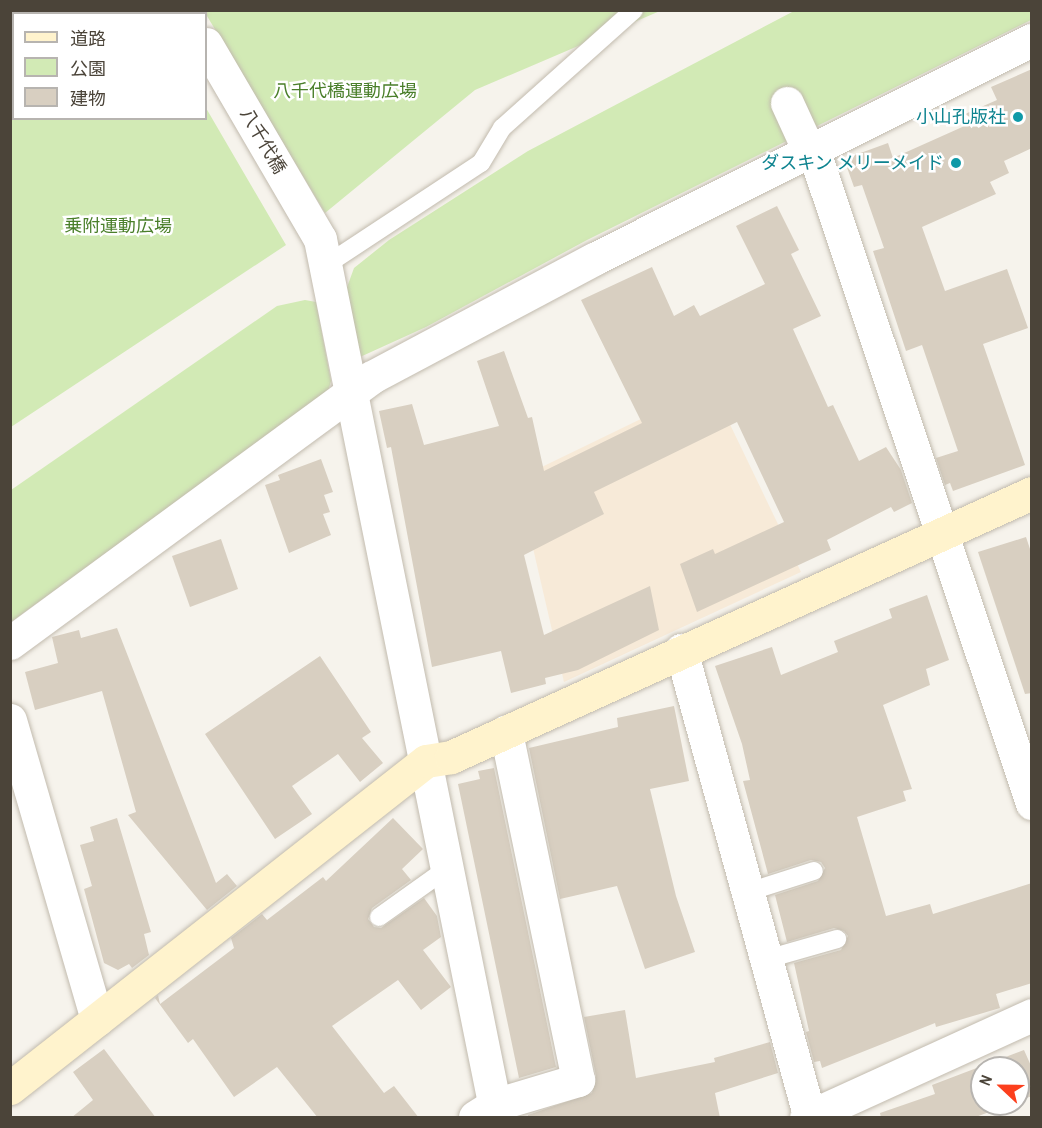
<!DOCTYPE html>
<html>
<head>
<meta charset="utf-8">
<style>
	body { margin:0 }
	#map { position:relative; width:1042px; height:1128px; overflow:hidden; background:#f6f3ec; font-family:"Archivo Narrow","Noto Sans JP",sans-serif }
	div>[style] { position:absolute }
	.commercial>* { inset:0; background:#f7ead8 }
	.green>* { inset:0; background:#d2eab5 }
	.building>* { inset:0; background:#d8cfc1 }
	.roads { filter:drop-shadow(0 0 2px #c2bbae) drop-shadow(0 0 2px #c2bbae) }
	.lane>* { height:18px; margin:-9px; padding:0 9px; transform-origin:9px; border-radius:9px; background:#fff }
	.street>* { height:33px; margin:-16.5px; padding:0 16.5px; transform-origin:16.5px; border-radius:16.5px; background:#fff }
	.secondary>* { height:33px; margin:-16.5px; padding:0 16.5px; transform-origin:16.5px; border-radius:16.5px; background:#fff3cd }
	.dots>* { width:16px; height:16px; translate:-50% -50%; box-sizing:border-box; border:3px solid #fff; border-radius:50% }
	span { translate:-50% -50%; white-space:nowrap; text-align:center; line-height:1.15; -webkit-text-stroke:5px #fff; paint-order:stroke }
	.park-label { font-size:18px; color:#4a7f2a }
	.culture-label { font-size:18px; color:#0d838f }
	.right { translate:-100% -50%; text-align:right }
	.street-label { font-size:18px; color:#4b4439 }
	.frame { position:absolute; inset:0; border:12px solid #4b4439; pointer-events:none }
	.legend { position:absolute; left:12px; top:12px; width:195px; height:108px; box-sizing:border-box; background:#fff; border:2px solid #b7b4b0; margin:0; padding:8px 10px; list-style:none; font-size:18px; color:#4b4439 }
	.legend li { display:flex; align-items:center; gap:12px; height:30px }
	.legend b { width:30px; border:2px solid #b7b4b0 }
	.north { position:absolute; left:970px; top:1056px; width:60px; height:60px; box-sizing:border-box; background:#fff; border:2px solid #b7b4b0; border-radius:50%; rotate:292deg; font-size:16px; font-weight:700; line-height:24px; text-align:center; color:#4b4439 }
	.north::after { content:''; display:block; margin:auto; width:21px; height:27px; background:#fc3f1d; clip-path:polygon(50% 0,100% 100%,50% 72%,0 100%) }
</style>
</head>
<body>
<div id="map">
	<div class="commercial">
		<i style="clip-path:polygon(711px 385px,801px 572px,564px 682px,517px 479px)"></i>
	</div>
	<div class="green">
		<i style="clip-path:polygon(10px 11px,149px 11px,150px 13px,14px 14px,14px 118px,206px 118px,206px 108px,286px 245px,11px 427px)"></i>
		<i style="clip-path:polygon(204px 11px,660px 11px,475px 90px,325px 213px)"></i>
		<i style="clip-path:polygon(794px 11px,1031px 11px,1031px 20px,587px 240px,426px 327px,360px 357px,346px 290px,354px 268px,389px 240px,528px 151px)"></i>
		<i style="clip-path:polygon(305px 300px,316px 302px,331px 381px,328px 392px,11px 622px,11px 490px,277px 306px)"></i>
	</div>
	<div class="building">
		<i style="clip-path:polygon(1032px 69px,1032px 148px,1004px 161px,1009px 173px,990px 182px,996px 194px,922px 227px,945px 291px,1007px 269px,1028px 328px,983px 344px,1025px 465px,953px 491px,950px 483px,945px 485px,936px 458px,958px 451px,922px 345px,906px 351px,873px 251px,884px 248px,862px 185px,854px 187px,844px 159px,888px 143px,893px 158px,969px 124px,965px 114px,997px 100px,991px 87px)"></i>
		<i style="clip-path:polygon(777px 206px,799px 250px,791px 254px,821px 316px,793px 329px,828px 407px,833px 405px,859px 461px,886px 447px,901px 470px,912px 503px,894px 512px,891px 507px,827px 540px,831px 550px,697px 612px,680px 564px,713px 549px,715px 554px,784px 522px,737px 422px,594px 492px,604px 514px,524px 555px,544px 635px,650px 586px,659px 630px,578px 670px,545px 678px,546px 684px,511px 693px,501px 651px,432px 667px,391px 447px,387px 448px,379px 411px,412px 404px,424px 445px,499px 426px,477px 361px,504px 351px,528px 418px,532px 417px,544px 471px,642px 423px,581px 300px,652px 267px,674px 316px,694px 305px,700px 316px,765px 284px,736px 226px)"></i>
		<i style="clip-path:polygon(321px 459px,333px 492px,324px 495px,330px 512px,323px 514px,331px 535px,289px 553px,265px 485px,280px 480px,278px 475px)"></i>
		<i style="clip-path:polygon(1026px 537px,1032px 555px,1032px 693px,1025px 694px,978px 552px)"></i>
		<i style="clip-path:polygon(221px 539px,238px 589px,190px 607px,172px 556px)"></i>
		<i style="clip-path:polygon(927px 595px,949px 660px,926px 669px,930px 685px,883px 705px,912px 789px,903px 791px,906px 801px,857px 817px,886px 916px,930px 904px,933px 914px,1032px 883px,1032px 983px,996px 994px,1000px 1008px,936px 1027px,935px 1023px,822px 1068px,820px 1061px,814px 1062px,806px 1032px,809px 1031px,794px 963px,841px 950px,848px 936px,844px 931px,834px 928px,787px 942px,775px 895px,818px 881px,825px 868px,821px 862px,811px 860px,768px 874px,743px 781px,750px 780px,742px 744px,715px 666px,772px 647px,781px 675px,838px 652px,834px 641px,892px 618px,889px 609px)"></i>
		<i style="clip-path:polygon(117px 628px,216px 883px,227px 874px,237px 886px,207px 910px,128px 815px,136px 812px,102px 691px,35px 710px,25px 672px,58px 663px,52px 637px,79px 630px,81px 638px)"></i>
		<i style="clip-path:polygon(320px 656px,371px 732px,362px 738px,383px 763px,360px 782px,338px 754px,292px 786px,312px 814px,275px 839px,205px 734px)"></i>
		<i style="clip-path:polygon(674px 706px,689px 781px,650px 789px,676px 896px,695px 952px,645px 969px,617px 886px,560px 899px,529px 748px,618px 727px,617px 718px)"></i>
		<i style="clip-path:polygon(494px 768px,556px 1067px,519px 1078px,458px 784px,480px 779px,478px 771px)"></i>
		<i style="clip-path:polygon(117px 818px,151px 932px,144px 934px,149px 955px,132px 968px,129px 964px,118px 970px,104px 963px,84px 889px,92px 886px,80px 845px,94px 841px,90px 827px)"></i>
		<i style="clip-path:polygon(393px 818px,423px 849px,402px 869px,411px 880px,372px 908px,368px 919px,374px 927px,381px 928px,424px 898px,437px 916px,441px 937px,423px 950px,451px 987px,421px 1010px,398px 980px,332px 1026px,384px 1093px,394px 1086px,419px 1118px,318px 1118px,277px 1067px,234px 1097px,193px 1039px,188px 1043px,155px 998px,158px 995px,160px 1004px,234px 948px,231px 938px,262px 914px,267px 920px,323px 877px,326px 881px)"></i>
		<i style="clip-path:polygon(625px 1010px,636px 1078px,715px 1062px,714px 1058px,770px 1042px,778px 1073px,715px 1093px,720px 1118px,528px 1118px,528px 1115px,592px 1093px,596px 1076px,584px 1017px)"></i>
		<i style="clip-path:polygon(104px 1049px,156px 1118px,71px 1118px,93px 1100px,73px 1072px)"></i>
		<i style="clip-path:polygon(1024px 1050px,1032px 1068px,1032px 1096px,1018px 1101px,1018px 1068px,982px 1068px,982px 1104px,1011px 1104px,973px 1118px,881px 1118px,880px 1113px,935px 1094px,932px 1085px)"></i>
	</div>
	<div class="roads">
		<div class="lane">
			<i style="left:323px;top:267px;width:189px;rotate:-33.4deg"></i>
			<i style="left:481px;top:163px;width:41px;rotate:-59deg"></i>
			<i style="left:502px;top:128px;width:177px;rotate:-41.8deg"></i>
			<i style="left:748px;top:892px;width:69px;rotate:-17.7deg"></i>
			<i style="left:379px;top:917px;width:86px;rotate:-35.5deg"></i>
			<i style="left:767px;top:959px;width:73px;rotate:-15.9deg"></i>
		</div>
		<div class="street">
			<i style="left:186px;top:10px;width:4px;rotate:63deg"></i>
			<i style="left:206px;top:44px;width:226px;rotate:59.7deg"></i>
			<i style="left:320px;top:239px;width:897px;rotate:78.61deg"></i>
			<i style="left:787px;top:103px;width:53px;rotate:65.4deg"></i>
			<i style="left:813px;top:149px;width:690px;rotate:71.49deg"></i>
			<i style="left:10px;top:643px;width:449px;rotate:-36.3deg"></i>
			<i style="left:372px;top:377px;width:251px;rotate:-28deg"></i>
			<i style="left:594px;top:259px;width:490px;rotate:-26.6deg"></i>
			<i style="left:681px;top:650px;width:485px;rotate:74.6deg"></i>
			<i style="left:10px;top:720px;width:312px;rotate:73.8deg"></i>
			<i style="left:475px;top:1117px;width:22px;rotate:-32deg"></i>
			<i style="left:494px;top:1105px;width:88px;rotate:-16.6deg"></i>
			<i style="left:578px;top:1080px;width:356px;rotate:-101.7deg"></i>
			<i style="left:806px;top:1118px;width:248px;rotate:-24.5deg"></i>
		</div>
		<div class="secondary">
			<i style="left:10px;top:1088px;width:529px;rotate:-38.17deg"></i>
			<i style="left:426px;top:761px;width:25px;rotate:-9deg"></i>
			<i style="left:451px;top:757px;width:638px;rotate:-24.44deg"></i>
		</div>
	</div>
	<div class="dots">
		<i style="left:1018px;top:117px;background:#0f9aa8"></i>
		<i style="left:956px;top:163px;background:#0f9aa8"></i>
	</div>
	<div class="park-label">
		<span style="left:345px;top:91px">八千代橋運動広場</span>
		<span style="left:118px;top:226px">乗附運動広場</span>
	</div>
	<div class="culture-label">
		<span class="right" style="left:1006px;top:117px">小山孔版社</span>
		<span class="right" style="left:944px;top:163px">ダスキン メリーメイド</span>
	</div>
	<div class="street-label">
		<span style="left:263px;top:141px;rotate:60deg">八千代橋</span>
	</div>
	<div class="frame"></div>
	<ul class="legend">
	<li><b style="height:8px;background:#fff3cd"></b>道路</li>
	<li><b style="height:16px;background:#d2eab5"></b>公園</li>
	<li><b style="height:16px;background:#d8cfc1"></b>建物</li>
	</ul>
	<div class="north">N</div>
</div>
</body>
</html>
